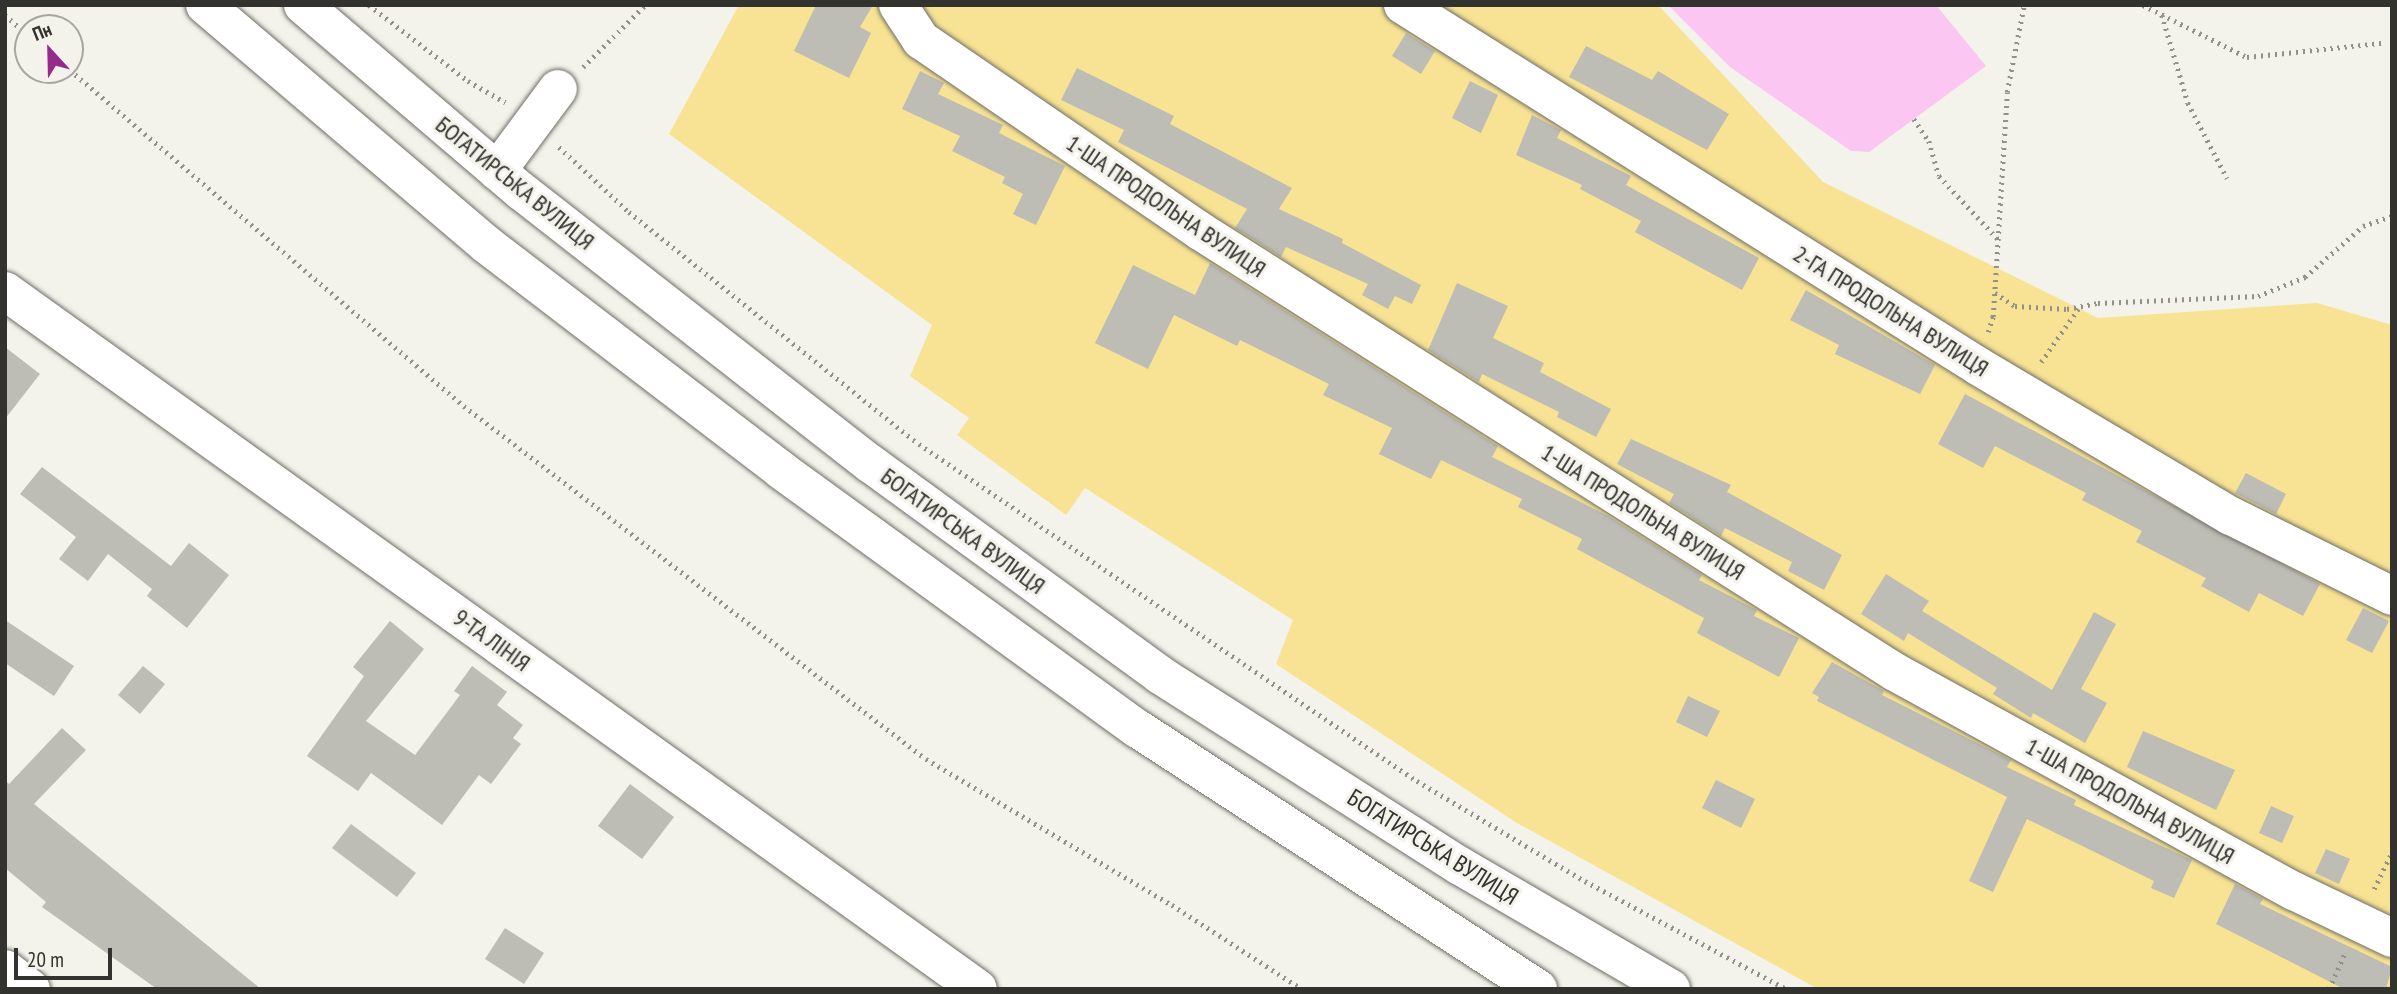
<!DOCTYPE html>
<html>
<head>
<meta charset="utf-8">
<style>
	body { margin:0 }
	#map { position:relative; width:2397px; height:994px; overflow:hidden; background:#f3f2eb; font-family:"PT Sans Narrow",sans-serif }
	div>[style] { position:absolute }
	.green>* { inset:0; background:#f8e394 }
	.water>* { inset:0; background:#fcc6f2 }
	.building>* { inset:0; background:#bdbcb5 }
	.path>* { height:4.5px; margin-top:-2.25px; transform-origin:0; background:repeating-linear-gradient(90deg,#91908b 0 2px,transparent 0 7px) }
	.roads { filter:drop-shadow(0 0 2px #6e6d67) drop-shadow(0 0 2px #6e6d67) }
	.minor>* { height:38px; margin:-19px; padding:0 19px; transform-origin:19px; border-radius:19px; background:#fff }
	.primary>* { height:38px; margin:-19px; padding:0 19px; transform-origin:19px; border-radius:19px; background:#fff }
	span { translate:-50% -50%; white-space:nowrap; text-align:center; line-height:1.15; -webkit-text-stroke:6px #f3f2eb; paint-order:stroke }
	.street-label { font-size:24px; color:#32322f }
	.frame { position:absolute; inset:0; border:7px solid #32322f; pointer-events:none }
	.north { position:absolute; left:14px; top:14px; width:70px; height:70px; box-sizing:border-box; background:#f3f2eb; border:2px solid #a6a5a0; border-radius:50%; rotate:338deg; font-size:19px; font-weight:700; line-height:28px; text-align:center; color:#32322f }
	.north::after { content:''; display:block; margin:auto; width:24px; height:32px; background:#972a8a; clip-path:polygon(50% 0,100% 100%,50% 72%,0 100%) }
	.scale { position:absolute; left:14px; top:948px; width:98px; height:32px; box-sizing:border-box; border:4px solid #32322f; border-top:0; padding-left:9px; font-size:21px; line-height:24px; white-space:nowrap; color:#32322f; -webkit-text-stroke:5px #f3f2eb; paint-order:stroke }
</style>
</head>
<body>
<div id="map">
	<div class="green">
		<i style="clip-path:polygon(739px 5px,1658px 5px,1823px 182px,2098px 318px,2317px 303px,2392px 325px,2392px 989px,1818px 989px,1517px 823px,1276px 664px,1293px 620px,1085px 488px,1066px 515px,957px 435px,969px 418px,910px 376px,932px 325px,669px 134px)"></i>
	</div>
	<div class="water">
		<i style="clip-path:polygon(1668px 5px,1936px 5px,1986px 66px,1869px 152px,1851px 151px,1730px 67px)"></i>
	</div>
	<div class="building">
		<i style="clip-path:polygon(816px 5px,873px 5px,860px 27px,871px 33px,849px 78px,794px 51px)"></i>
		<i style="clip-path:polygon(1406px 33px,1435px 51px,1421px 74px,1392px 56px)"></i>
		<i style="clip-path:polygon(1586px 46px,1652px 80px,1658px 71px,1729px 114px,1707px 150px,1569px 77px)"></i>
		<i style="clip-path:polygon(1077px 68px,1174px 116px,1170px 124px,1292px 188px,1279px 209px,1343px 239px,1342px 243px,1421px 285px,1412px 304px,1395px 296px,1388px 309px,1362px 295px,1368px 284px,1286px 247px,1281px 257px,1235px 228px,1247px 209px,1118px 142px,1124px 130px,1061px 100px)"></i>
		<i style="clip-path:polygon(920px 71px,944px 83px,938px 94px,1003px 125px,999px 133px,1065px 166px,1036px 225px,1013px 214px,1023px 194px,1002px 183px,1005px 177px,952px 151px,960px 136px,902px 109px)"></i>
		<i style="clip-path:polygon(1470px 81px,1498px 95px,1481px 133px,1452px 118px)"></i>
		<i style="clip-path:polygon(1532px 115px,1561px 130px,1557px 138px,1631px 176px,1626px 185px,1759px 258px,1742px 290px,1635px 232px,1641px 221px,1580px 189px,1582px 185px,1516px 155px)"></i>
		<i style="clip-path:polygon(1210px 263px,1498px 446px,1492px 457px,1608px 516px,1702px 575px,1699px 580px,1757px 610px,1754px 616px,1799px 638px,1779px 677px,1697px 633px,1704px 618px,1577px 549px,1582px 539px,1518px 507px,1522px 499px,1441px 460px,1431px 479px,1379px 454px,1392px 428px,1323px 395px,1329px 384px,1240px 340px,1237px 346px,1174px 315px,1148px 369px,1095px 343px,1133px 265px,1195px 295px)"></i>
		<i style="clip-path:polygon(1457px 283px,1508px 306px,1493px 338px,1544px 363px,1540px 372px,1611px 409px,1596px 437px,1557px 417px,1559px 412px,1482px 374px,1479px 382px,1428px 350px)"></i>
		<i style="clip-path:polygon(1806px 290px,1935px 365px,1920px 394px,1835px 354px,1839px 345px,1790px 320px)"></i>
		<i style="clip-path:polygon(5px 347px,40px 374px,5px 419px)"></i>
		<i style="clip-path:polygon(1965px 394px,2320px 584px,2303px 616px,2259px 593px,2249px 612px,2201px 586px,2206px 578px,2136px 542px,2142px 531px,2082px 500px,2086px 493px,1995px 446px,1983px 468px,1938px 444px)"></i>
		<i style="clip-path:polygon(1631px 439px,1731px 485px,1727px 492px,1842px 555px,1824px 590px,1788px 571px,1792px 562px,1725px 528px,1721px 536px,1669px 503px,1674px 494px,1617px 464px)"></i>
		<i style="clip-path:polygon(42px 467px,171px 566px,189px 543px,229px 575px,187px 628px,147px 596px,152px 589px,108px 554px,88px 581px,59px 559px,76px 537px,20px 494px)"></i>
		<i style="clip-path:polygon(2246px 473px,2286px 494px,2276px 514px,2235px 493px)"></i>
		<i style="clip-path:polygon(1886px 574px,1929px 601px,1922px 611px,2052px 690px,2094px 612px,2116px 624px,2081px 689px,2107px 703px,2085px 743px,2033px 713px,2031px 718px,1993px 694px,1997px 688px,1908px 633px,1904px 641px,1861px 614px)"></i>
		<i style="clip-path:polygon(2363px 608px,2389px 621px,2372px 653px,2346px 640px)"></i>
		<i style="clip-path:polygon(5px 620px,74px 666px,54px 696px,5px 663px)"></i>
		<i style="clip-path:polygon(390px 621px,424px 649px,366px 721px,415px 755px,460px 695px,454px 691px,472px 666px,507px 692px,497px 705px,523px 725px,513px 738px,521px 744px,491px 784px,479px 775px,442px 825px,371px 773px,358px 791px,307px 756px,364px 676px,353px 667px)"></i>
		<i style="clip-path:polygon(1832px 662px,1884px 691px,1882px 695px,2011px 760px,2007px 767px,2076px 800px,2074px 805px,2192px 860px,2174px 898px,2151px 888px,2154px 881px,2027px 819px,1993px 892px,1969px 881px,2007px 797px,1817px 701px,1819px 697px,1812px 693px)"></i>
		<i style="clip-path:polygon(143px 666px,165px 684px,140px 714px,118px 695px)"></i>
		<i style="clip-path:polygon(1688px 696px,1720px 711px,1707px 737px,1676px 722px)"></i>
		<i style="clip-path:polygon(62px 728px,86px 750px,34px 804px,261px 989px,157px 989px,42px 907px,46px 902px,5px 868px,5px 781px,9px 784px)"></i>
		<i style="clip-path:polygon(2143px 731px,2235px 770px,2216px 810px,2127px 767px)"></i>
		<i style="clip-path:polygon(1716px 780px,1755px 799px,1741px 828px,1702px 808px)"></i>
		<i style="clip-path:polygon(630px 784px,674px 817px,642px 859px,598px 826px)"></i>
		<i style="clip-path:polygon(2271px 806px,2294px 816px,2282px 843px,2259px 833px)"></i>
		<i style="clip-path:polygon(351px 824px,416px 873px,397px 897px,332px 848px)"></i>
		<i style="clip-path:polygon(2326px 849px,2350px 859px,2339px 884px,2315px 873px)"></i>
		<i style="clip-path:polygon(2235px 884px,2263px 899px,2260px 904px,2392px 967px,2386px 989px,2344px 989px,2216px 924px)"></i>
		<i style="clip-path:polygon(505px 928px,544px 953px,524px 984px,485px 959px)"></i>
	</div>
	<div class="path">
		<i style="left:369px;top:5px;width:125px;rotate:37.5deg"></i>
		<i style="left:468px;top:81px;width:43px;rotate:29.6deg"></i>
		<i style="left:2143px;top:5px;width:116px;rotate:26.6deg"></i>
		<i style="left:2247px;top:57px;width:135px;rotate:-6deg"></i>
		<i style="left:5px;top:15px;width:30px;rotate:41deg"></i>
		<i style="left:2162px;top:15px;width:92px;rotate:73.5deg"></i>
		<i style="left:2188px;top:103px;width:85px;rotate:62.5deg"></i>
		<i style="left:583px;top:67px;width:88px;rotate:-45deg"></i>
		<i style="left:70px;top:70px;width:518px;rotate:40.46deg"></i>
		<i style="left:464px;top:406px;width:581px;rotate:37.38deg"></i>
		<i style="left:926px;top:759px;width:286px;rotate:30.7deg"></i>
		<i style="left:1172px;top:905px;width:155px;rotate:32.9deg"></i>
		<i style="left:1914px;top:119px;width:27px;rotate:56deg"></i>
		<i style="left:1929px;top:141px;width:36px;rotate:74deg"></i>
		<i style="left:1939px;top:176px;width:86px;rotate:46.9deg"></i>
		<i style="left:559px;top:147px;width:96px;rotate:42.9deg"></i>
		<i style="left:629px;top:212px;width:371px;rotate:38.7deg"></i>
		<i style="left:919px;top:444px;width:601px;rotate:34.09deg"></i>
		<i style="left:1417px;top:781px;width:196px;rotate:30.8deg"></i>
		<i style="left:1585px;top:881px;width:228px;rotate:28.2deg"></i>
		<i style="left:1995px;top:293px;width:24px;rotate:33deg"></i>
		<i style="left:2015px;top:306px;width:52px;rotate:3.3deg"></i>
		<i style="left:2067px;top:309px;width:32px;rotate:-11deg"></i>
		<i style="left:2098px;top:303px;width:160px;rotate:-2.5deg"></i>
		<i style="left:2258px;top:296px;width:51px;rotate:-22deg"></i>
		<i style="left:2305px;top:277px;width:77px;rotate:-41.3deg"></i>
		<i style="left:2363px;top:226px;width:31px;rotate:-19deg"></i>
		<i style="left:1988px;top:332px;width:16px;rotate:-72deg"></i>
		<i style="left:1993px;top:317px;width:225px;rotate:-86.4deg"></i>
		<i style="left:2007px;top:92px;width:89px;rotate:-78.9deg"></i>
		<i style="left:2041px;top:362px;width:65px;rotate:-55.1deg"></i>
		<i style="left:2374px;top:889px;width:41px;rotate:-64.1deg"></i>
		<i style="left:2329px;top:989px;width:37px;rotate:-66deg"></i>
	</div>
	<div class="roads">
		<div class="minor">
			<i style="left:898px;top:5px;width:42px;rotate:56.7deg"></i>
			<i style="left:921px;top:40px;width:338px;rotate:34.4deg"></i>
			<i style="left:1200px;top:231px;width:823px;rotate:32.4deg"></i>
			<i style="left:1895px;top:672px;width:455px;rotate:28.8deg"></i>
			<i style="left:2294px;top:891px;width:109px;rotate:25.6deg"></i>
			<i style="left:1403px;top:5px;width:679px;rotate:32.12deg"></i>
			<i style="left:1978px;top:366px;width:294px;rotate:30.7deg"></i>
			<i style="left:2231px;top:516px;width:180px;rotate:26.4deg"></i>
			<i style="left:497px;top:171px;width:102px;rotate:-53.4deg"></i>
			<i style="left:5px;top:291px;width:1197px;rotate:35.65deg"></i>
			<i style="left:5px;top:969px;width:33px;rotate:38deg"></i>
		</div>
		<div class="primary">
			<i style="left:205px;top:5px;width:370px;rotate:40.4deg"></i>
			<i style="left:487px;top:245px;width:370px;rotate:37.4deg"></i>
			<i style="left:781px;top:470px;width:441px;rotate:36deg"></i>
			<i style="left:1138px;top:729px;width:477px;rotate:33deg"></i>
			<i style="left:303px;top:5px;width:287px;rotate:40.5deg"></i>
			<i style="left:521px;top:191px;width:444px;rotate:38deg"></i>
			<i style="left:871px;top:464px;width:358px;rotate:36.1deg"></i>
			<i style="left:1160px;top:675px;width:356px;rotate:32.5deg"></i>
			<i style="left:1460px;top:866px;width:244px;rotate:30.2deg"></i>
		</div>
	</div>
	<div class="street-label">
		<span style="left:515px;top:183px;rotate:39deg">БОГАТИРСЬКА ВУЛИЦЯ</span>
		<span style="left:1166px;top:206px;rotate:34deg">1-ША ПРОДОЛЬНА ВУЛИЦЯ</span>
		<span style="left:1891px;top:311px;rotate:32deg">2-ГА ПРОДОЛЬНА ВУЛИЦЯ</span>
		<span style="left:1643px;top:512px;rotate:32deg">1-ША ПРОДОЛЬНА ВУЛИЦЯ</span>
		<span style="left:963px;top:531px;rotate:36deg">БОГАТИРСЬКА ВУЛИЦЯ</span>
		<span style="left:492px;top:640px;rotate:36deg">9-ТА ЛІНІЯ</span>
		<span style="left:2130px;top:801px;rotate:29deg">1-ША ПРОДОЛЬНА ВУЛИЦЯ</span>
		<span style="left:1433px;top:847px;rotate:32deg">БОГАТИРСЬКА ВУЛИЦЯ</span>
	</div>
	<div class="frame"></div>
	<div class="north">Пн</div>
	<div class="scale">20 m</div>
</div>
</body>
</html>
